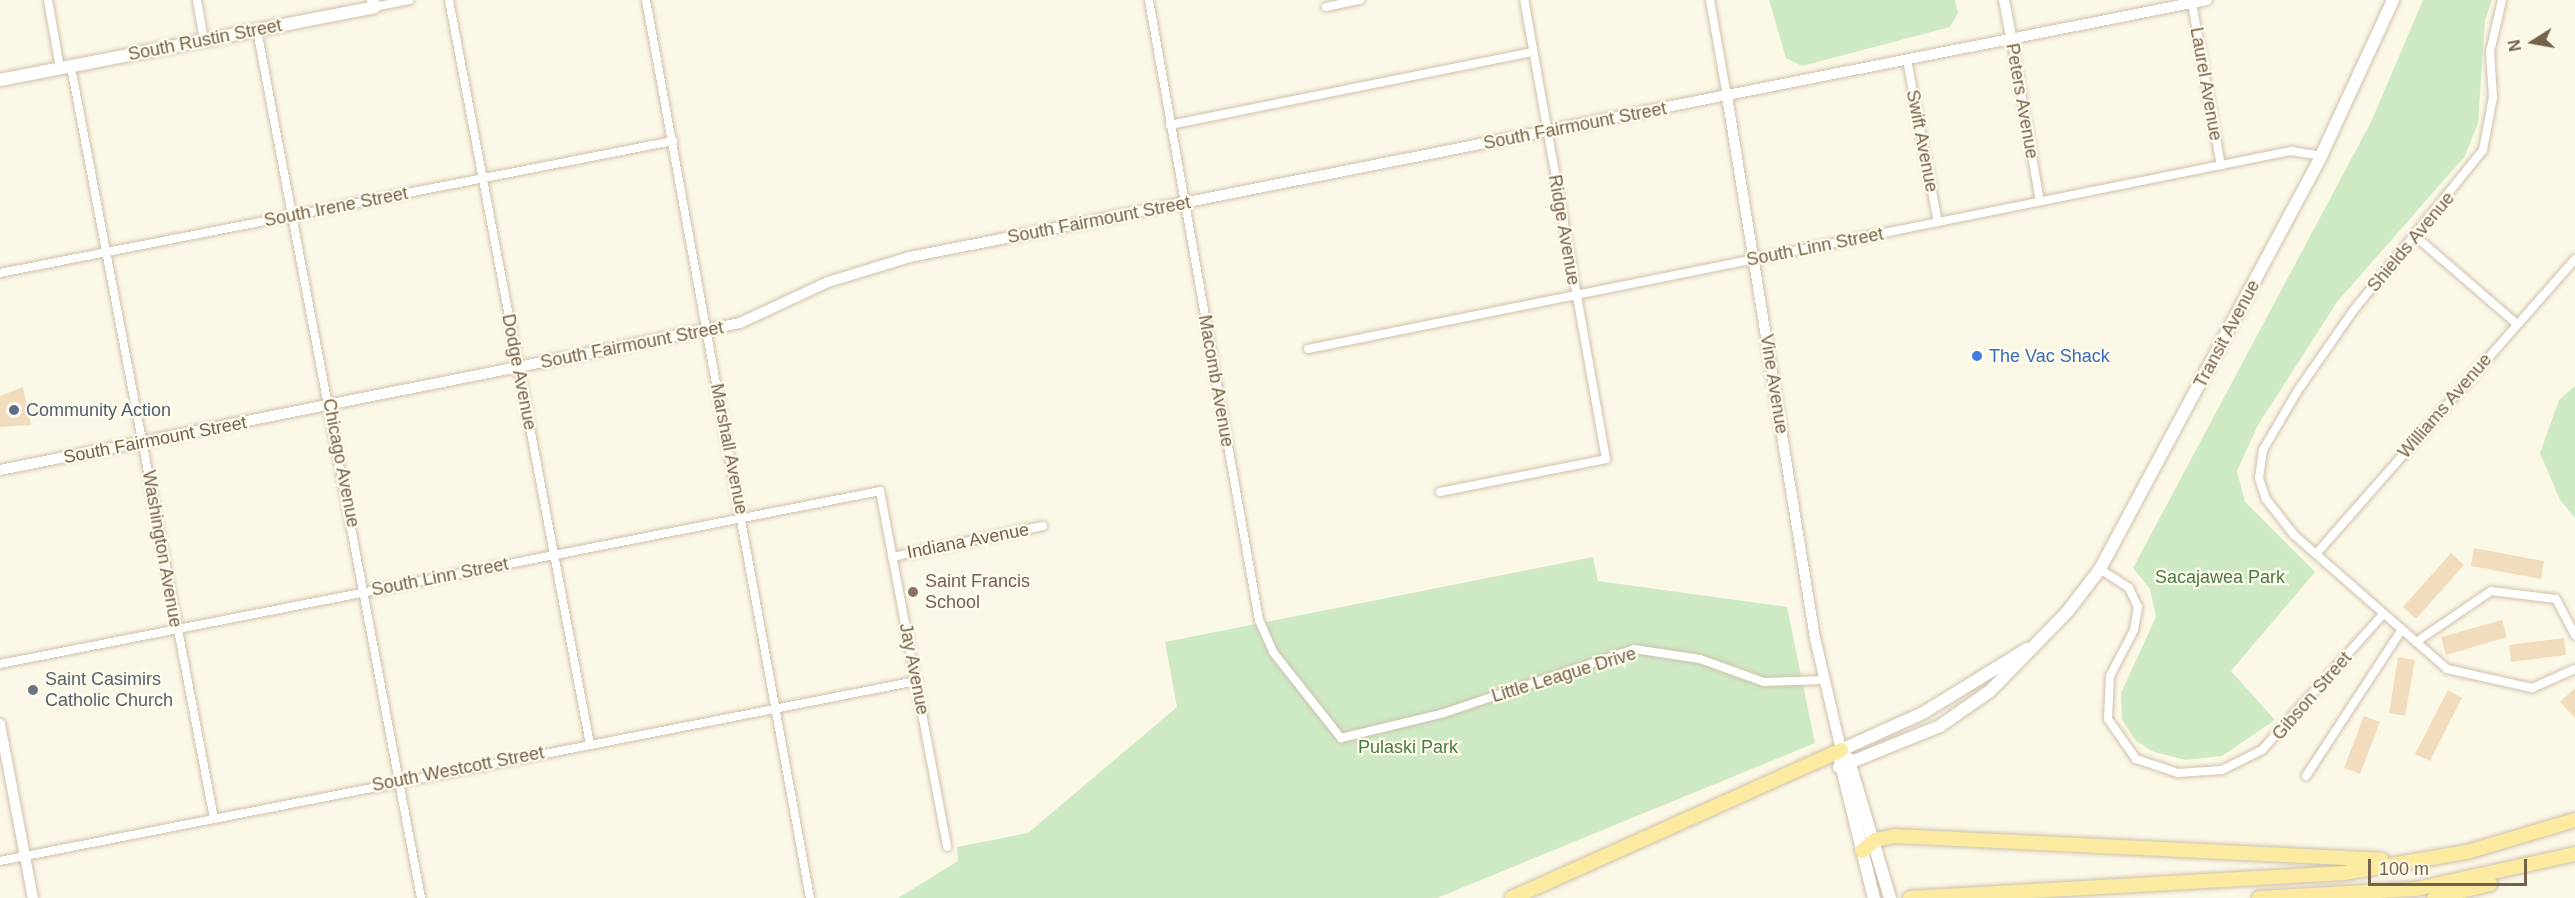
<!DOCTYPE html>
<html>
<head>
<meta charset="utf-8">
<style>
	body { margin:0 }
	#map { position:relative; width:2575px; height:898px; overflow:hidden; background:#fcf8e7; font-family:Helvetica,sans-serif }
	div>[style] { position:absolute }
	.green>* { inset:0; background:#cdeac5 }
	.building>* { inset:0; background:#f2dcbe }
	.roads { filter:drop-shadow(0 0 2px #cec1ad) drop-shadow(0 0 2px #cec1ad) }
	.minor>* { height:8px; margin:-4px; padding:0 4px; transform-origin:4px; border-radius:4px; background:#fff }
	.tertiary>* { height:10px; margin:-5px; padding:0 5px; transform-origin:5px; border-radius:5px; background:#fff }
	.secondary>* { height:12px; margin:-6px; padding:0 6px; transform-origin:6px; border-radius:6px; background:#fff }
	.primary>* { height:14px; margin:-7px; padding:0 7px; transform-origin:7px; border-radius:7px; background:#fbea9f }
	.dots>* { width:16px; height:16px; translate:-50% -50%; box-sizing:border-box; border:3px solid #fffbed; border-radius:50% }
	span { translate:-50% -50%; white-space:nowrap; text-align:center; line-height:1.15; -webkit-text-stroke:4.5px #fffbed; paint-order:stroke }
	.street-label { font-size:18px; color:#76624b }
	.shop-label { font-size:18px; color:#366cbe }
	.left { translate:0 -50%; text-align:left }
	.service-label { font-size:18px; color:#4e5e75 }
	.park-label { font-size:18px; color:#497c42 }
	.education-label { font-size:18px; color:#785e54 }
	.worship-label { font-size:18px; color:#5b616d }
	.north { position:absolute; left:2503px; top:12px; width:60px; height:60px; -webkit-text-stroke:4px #fffbed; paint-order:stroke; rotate:259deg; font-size:16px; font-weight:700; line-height:24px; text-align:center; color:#76624b }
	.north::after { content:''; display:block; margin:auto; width:21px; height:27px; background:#76624b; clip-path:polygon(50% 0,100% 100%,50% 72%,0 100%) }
	.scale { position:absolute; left:2368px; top:859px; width:159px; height:27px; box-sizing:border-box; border:3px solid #76624b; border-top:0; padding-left:8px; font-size:18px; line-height:21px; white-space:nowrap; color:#76624b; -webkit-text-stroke:4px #fffbed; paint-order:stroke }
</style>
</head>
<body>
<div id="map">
	<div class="green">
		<i style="clip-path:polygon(1769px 0,1955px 0,1958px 13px,1950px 27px,1802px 66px,1786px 58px)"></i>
		<i style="clip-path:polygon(2423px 0,2492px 0,2485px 20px,2478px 123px,2465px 156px,2337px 302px,2258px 425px,2237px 471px,2245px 502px,2315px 572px,2231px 671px,2275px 720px,2222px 756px,2186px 760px,2154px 752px,2136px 741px,2122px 720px,2121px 693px,2156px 617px,2150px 589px,2133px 568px,2371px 122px)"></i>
		<i style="clip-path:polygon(2575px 386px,2575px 518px,2560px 500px,2540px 453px,2559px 400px)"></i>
		<i style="clip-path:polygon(1593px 557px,1598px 581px,1787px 607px,1815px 743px,1437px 898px,898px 898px,958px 861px,957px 847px,1028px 833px,1177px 707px,1165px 642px)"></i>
	</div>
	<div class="building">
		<i style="clip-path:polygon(23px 387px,31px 425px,0 427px,0 396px)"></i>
		<i style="clip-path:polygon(2474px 548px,2544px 561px,2541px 579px,2471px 566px)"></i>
		<i style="clip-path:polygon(2451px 553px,2464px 565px,2416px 619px,2403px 607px)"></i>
		<i style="clip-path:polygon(2502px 620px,2507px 637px,2446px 655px,2441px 637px)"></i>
		<i style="clip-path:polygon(2564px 638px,2566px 655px,2511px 662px,2509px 645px)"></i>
		<i style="clip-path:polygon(2398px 657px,2415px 660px,2405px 716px,2389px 713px)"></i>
		<i style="clip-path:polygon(2575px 688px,2575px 718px,2560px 702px)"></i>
		<i style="clip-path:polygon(2448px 690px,2462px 698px,2430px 761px,2415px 754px)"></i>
		<i style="clip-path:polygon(2364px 716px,2380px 722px,2360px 774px,2344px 768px)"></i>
	</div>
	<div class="roads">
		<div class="minor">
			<i style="left:48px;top:0;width:69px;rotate:80deg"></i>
			<i style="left:197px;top:0;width:41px;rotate:80.1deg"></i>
			<i style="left:449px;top:0;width:757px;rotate:79.27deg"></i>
			<i style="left:646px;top:0;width:913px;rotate:79.65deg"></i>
			<i style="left:1149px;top:0;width:630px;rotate:79.94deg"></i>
			<i style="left:1259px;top:620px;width:35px;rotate:66deg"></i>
			<i style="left:1273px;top:652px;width:110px;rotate:51.7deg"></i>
			<i style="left:1341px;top:738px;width:106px;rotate:-13.6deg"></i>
			<i style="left:1444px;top:713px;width:200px;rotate:-18.6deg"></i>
			<i style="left:1634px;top:649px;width:67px;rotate:8.6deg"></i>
			<i style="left:1700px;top:659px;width:68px;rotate:19.8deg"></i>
			<i style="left:1764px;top:682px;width:59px;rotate:-1.9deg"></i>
			<i style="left:1710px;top:0;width:97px;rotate:80deg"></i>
			<i style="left:2502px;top:0;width:53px;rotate:103deg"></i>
			<i style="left:2490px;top:52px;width:45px;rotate:86.2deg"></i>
			<i style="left:2493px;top:97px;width:54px;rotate:100.7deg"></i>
			<i style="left:2483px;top:150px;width:207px;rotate:128.9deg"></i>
			<i style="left:2353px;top:311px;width:98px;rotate:124.7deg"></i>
			<i style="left:2297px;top:392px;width:67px;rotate:120.4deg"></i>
			<i style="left:2263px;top:450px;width:28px;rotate:98deg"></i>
			<i style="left:2259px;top:478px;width:22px;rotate:72deg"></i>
			<i style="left:2266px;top:499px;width:46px;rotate:52.1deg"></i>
			<i style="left:2294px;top:535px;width:203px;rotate:41.2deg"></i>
			<i style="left:2447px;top:669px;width:87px;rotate:12.6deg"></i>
			<i style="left:2532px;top:688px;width:47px;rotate:-23.8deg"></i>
			<i style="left:2192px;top:3px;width:165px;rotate:79.9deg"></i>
			<i style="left:374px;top:7px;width:36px;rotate:-11deg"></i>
			<i style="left:1326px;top:7px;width:35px;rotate:-12deg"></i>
			<i style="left:257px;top:30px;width:883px;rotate:79.3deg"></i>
			<i style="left:2012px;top:41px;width:162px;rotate:80.1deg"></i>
			<i style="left:1907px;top:60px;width:165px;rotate:79.2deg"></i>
			<i style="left:71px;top:67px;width:765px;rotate:79.23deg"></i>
			<i style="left:1170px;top:125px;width:370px;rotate:-11.4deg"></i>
			<i style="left:2415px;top:236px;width:135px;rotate:40.8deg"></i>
			<i style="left:0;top:273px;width:686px;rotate:-11.1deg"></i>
			<i style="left:1308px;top:349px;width:1003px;rotate:-11.39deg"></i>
			<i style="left:2291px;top:151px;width:30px;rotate:9deg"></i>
			<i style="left:1440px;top:492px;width:169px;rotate:-11.2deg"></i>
			<i style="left:1606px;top:459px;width:466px;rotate:-100.1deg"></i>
			<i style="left:2316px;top:554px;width:393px;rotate:-48.7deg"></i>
			<i style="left:892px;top:557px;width:154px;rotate:-11.6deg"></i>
			<i style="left:2100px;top:569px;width:35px;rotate:33deg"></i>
			<i style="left:2129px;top:588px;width:21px;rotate:65deg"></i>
			<i style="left:2138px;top:607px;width:23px;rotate:100deg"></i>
			<i style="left:2134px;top:630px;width:52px;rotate:117.6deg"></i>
			<i style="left:2110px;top:676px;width:43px;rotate:92.7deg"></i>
			<i style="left:2108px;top:719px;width:49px;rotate:55deg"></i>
			<i style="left:2136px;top:759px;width:44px;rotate:18.4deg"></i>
			<i style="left:2178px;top:773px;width:44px;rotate:-3.9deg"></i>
			<i style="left:2222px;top:770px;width:45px;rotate:-26.6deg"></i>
			<i style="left:2262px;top:750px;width:183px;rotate:-48.3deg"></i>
			<i style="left:2416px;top:642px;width:91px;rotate:-34.2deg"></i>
			<i style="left:2491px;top:591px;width:65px;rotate:7deg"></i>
			<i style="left:2556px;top:599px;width:41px;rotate:62.2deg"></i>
			<i style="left:0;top:664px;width:897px;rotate:-11.12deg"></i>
			<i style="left:880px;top:491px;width:362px;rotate:79.3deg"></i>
			<i style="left:2306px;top:776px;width:173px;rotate:-56.8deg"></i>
			<i style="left:0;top:861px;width:934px;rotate:-11.11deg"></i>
		</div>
		<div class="tertiary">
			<i style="left:2004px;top:0;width:42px;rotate:79deg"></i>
			<i style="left:1727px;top:96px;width:549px;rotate:80.78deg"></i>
			<i style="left:1815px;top:638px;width:115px;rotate:76.9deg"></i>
			<i style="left:0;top:470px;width:754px;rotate:-11.24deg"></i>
			<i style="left:740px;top:323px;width:97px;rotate:-25deg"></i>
			<i style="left:828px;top:282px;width:86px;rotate:-17deg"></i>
			<i style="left:910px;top:257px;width:1322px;rotate:-11.21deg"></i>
			<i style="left:0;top:724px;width:177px;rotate:79.3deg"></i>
		</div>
		<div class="secondary">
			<i style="left:0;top:80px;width:381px;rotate:-11deg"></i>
			<i style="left:374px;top:7px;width:7px;rotate:-98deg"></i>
			<i style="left:1841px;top:750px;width:90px;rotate:-24.3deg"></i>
			<i style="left:1923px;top:713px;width:122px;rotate:-31.6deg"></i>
			<i style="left:1848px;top:758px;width:146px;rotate:73.3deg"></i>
			<i style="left:1840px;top:760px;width:142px;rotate:76.2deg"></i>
			<i style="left:1839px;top:767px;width:109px;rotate:-22.1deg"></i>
			<i style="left:1940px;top:726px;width:61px;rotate:-35deg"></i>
			<i style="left:1990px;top:691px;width:112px;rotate:-45.7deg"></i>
			<i style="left:2068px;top:611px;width:53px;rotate:-52.7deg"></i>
			<i style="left:2100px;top:569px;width:468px;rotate:-61.8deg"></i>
			<i style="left:2321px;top:156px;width:172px;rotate:-65.2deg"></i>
		</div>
		<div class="primary">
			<i style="left:1862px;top:851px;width:17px;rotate:-40deg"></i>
			<i style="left:1875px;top:840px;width:20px;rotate:-11deg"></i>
			<i style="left:1895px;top:836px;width:487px;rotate:2.8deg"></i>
			<i style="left:1512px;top:898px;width:361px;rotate:-24.2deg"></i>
			<i style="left:1910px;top:898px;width:435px;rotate:-3.3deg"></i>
			<i style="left:2344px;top:873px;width:125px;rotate:-9.7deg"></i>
			<i style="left:2467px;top:852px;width:113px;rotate:-16.5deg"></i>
			<i style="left:2259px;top:898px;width:157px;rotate:-3.3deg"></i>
			<i style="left:2416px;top:889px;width:163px;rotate:-12.4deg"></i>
			<i style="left:2434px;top:898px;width:58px;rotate:-14deg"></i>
		</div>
	</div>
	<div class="dots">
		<i style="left:1977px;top:356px;background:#3f7fe0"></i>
		<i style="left:14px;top:410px;background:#5c6f8a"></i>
		<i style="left:913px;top:592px;background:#8d6e63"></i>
		<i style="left:33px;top:690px;background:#6b7280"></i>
	</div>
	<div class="street-label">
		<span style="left:205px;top:40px;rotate:-11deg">South Rustin Street</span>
		<span style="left:2206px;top:84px;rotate:80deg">Laurel Avenue</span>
		<span style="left:2022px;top:101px;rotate:80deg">Peters Avenue</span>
		<span style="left:1575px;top:126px;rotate:-11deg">South Fairmount Street</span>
		<span style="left:1922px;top:141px;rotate:79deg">Swift Avenue</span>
		<span style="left:336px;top:207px;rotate:-11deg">South Irene Street</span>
		<span style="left:1099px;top:220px;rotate:-11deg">South Fairmount Street</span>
		<span style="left:1564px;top:230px;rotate:80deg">Ridge Avenue</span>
		<span style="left:2411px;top:242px;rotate:-50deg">Shields Avenue</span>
		<span style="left:1815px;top:247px;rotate:-11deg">South Linn Street</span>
		<span style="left:2227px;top:334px;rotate:-62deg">Transit Avenue</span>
		<span style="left:632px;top:345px;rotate:-11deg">South Fairmount Street</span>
		<span style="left:519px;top:372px;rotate:79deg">Dodge Avenue</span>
		<span style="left:1216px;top:381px;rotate:80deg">Macomb Avenue</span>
		<span style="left:1774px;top:384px;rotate:81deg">Vine Avenue</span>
		<span style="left:2445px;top:406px;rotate:-49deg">Williams Avenue</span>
		<span style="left:155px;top:440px;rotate:-11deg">South Fairmount Street</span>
		<span style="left:729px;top:449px;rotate:79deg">Marshall Avenue</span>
		<span style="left:341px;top:463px;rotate:79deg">Chicago Avenue</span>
		<span style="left:968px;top:541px;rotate:-11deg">Indiana Avenue</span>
		<span style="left:162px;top:549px;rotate:80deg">Washington Avenue</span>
		<span style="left:440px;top:577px;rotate:-11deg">South Linn Street</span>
		<span style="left:914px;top:669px;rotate:79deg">Jay Avenue</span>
		<span style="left:1564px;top:675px;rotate:-17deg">Little League Drive</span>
		<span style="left:2312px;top:696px;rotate:-49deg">Gibson Street</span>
		<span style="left:458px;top:769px;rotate:-11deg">South Westcott Street</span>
	</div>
	<div class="shop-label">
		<span class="left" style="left:1989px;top:356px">The Vac Shack</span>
	</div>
	<div class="service-label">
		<span class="left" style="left:26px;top:410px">Community Action</span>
	</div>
	<div class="park-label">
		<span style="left:2220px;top:577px">Sacajawea Park</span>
		<span style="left:1408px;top:747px">Pulaski Park</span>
	</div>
	<div class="education-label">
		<span class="left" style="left:925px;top:592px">Saint Francis<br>School</span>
	</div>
	<div class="worship-label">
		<span class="left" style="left:45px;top:690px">Saint Casimirs<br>Catholic Church</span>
	</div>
	<div class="north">N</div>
	<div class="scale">100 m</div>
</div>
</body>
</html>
